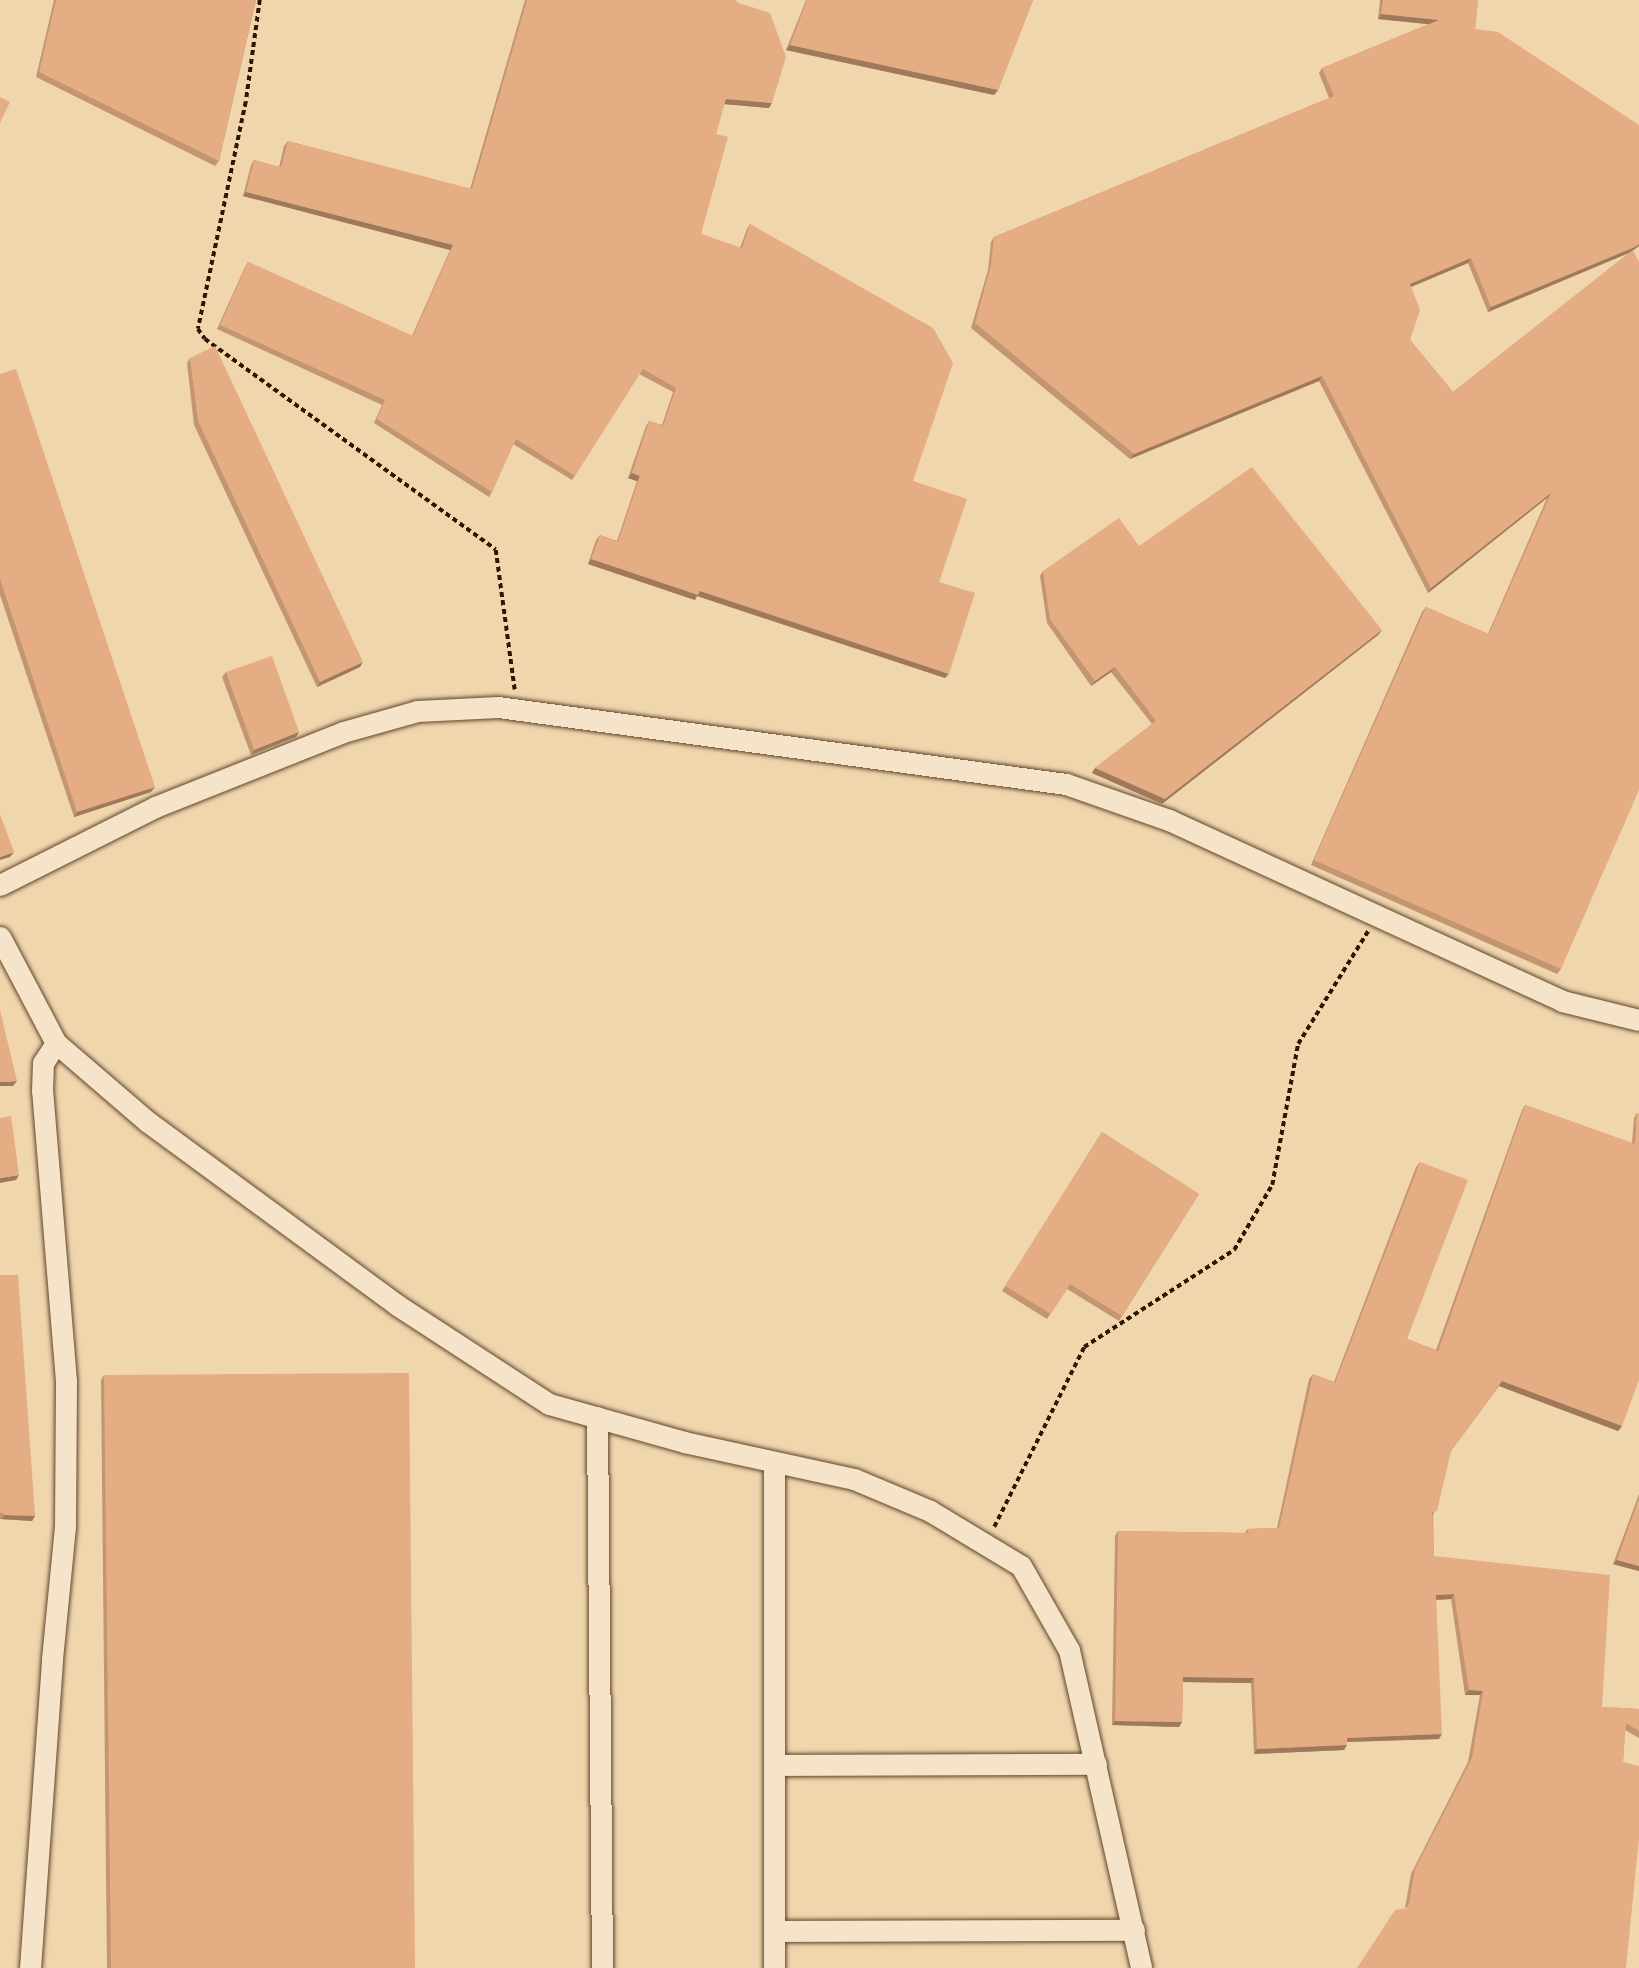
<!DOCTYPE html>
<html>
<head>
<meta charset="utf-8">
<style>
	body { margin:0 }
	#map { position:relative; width:1639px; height:1968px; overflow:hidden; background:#f0d6ac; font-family:"IM FELL English",serif }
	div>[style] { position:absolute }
	.path>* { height:3.5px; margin-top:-1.75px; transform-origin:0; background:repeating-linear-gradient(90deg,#311501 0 5px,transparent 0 8.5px) }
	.roads { filter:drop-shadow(0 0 2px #61452c) drop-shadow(0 0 2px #61452c) }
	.minor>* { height:21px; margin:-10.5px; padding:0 10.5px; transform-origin:10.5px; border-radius:10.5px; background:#f5e4c9 }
	.wall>* { inset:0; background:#c49571 }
	.shaded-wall>* { inset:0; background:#a0795c }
	.building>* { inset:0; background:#e4ad83 }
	span { translate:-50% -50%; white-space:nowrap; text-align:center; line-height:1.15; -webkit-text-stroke:5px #f5e4c9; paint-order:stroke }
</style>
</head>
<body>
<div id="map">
	<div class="path">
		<i style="left:260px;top:0;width:103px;rotate:97.8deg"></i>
		<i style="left:246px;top:102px;width:232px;rotate:101.9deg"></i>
		<i style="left:198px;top:329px;width:12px;rotate:55deg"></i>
		<i style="left:205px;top:339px;width:359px;rotate:35.9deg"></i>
		<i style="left:496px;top:550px;width:141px;rotate:82.3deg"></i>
		<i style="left:994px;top:1527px;width:201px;rotate:-63.4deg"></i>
		<i style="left:1084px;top:1347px;width:179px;rotate:-32.9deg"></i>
		<i style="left:1234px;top:1250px;width:75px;rotate:-59.7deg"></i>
		<i style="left:1272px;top:1185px;width:143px;rotate:-79.6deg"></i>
		<i style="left:1298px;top:1044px;width:133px;rotate:-58.2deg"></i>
	</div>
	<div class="roads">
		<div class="minor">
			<i style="left:0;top:885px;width:174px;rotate:-26.7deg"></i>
			<i style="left:155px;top:807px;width:202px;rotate:-21.7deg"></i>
			<i style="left:343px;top:732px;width:77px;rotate:-15.8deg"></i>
			<i style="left:417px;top:711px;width:81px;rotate:-2.8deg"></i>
			<i style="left:498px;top:707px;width:573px;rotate:7.72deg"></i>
			<i style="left:1066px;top:784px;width:109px;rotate:19.3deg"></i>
			<i style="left:1169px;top:820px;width:433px;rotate:24.7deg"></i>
			<i style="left:1562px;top:1001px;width:79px;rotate:13.9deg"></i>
			<i style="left:0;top:937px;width:120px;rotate:62.2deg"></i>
			<i style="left:56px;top:1043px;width:121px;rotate:40.7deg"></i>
			<i style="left:148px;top:1122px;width:309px;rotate:36.3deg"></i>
			<i style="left:397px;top:1305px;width:181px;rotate:33.1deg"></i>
			<i style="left:549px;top:1404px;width:140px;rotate:15.7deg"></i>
			<i style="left:684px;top:1442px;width:174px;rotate:12.3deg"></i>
			<i style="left:854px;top:1479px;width:82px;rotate:22.8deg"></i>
			<i style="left:930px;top:1511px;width:106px;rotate:31.1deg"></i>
			<i style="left:1021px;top:1566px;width:97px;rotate:60.3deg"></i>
			<i style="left:1069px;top:1650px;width:326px;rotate:77.2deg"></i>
			<i style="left:597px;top:1417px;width:551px;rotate:89.48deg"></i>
			<i style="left:774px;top:1462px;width:506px;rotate:90deg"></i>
			<i style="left:774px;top:1765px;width:322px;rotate:-0.2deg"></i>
			<i style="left:774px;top:1931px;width:360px;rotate:-0.2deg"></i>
			<i style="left:30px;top:1968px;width:310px;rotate:-85.9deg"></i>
			<i style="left:52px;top:1659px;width:133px;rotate:-84.4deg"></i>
			<i style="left:65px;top:1527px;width:146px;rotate:-89.6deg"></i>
			<i style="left:66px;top:1381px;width:291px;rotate:-94.7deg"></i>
			<i style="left:42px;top:1091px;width:28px;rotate:-88deg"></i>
			<i style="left:43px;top:1063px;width:24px;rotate:-57deg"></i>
		</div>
	</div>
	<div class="wall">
		<i style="clip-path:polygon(54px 0,256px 0,219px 161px,215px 166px,36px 77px)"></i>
		<i style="clip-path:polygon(525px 0,735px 0,769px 108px,724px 104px,716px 134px,701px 234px,740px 248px,747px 229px,750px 224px,913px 481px,939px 582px,945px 678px,697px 596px,695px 600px,588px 564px,596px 540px,600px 535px,617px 541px,637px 481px,628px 478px,646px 426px,649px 421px,662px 425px,673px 392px,639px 374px,572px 480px,513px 444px,492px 492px,489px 497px,374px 423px,382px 405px,217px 329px,245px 267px,248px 262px,412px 336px,450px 250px,243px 196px,251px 165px,254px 160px,279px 167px,284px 146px,288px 141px,470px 189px)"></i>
		<i style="clip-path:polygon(806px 0,1033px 0,998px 90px,994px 95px,786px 50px)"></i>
		<i style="clip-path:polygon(evenodd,1380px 0,1478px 0,1475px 29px,1633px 251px,1561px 969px,1557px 974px,1311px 865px,1422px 612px,1426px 607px,1488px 634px,1547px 498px,1428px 593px,1319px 381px,1130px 459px,971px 328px,988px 270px,991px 242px,994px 237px,1329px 98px,1319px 73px,1322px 68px,1429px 24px,1378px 19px,1380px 0,1629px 253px,1453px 392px,1410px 340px,1411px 287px,1468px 263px,1488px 312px,1629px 253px)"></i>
		<i style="clip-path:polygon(190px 358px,360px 667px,317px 687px,194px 425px,187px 363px)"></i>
		<i style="clip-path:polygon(0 374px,151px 792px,74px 817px,0 595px)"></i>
		<i style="clip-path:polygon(1139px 546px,1382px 630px,1378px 635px,1162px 804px,1092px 773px,1095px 768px,1152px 724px,1111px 672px,1091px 686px,1047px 623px,1040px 576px,1043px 571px)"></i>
		<i style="clip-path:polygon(226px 672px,299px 732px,296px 737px,251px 755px,222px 677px)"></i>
		<i style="clip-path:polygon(1525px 1105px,1632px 1143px,1634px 1118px,1637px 1113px,1622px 1426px,1618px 1431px,1499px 1386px,1451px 1451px,1433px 1516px,1434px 1556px,1602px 1707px,1639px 1709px,1639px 1738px,1625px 1730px,1623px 1762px,1639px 1838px,1405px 1908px,1411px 1874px,1468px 1762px,1480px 1695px,1465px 1695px,1451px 1599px,1436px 1600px,1439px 1739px,1347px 1742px,1344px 1750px,1254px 1754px,1251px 1683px,1183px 1682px,1182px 1722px,1179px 1727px,1112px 1725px,1115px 1536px,1118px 1531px,1245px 1533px,1247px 1529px,1277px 1528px,1309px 1379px,1313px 1374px,1334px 1382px,1416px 1167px,1420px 1162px,1407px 1339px,1436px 1350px,1522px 1110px)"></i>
		<i style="clip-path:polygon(1102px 1132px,1199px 1194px,1119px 1321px,1067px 1289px,1047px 1319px,1002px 1291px)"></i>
		<i style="clip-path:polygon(0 1275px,35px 1516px,32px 1521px,0 1519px)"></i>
		<i style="clip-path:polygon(104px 1375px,415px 1968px,107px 1968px,101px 1380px)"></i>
		<i style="clip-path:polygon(1639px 1494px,1639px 1571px,1613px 1564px)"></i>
	</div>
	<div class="shaded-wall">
		<i style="clip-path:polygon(1381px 14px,1439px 20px,1436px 25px,1378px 19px)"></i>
		<i style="clip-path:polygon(790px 45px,998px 90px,994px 95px,786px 50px)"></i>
		<i style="clip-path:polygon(726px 99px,772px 103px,769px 108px,722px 104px)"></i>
		<i style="clip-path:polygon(246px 192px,453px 245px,450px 250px,243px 196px)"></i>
		<i style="clip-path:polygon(1639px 244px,1639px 246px,1631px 252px,1488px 312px,1491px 307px)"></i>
		<i style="clip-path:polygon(1471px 258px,1468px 263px,1406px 289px,1410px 284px)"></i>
		<i style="clip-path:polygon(1322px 376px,1319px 381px,1130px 459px,1134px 454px)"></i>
		<i style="clip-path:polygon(632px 473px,640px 476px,637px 481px,628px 478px)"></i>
		<i style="clip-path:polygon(1551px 493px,1547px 498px,1428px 593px,1431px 588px)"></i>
		<i style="clip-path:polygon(591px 559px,700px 591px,949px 674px,945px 678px,697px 596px,695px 600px,588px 564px)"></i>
		<i style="clip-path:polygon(1382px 630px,1378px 635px,1162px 804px,1092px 773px,1095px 768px)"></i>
		<i style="clip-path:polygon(363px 662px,360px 667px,317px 687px,320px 682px)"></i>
		<i style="clip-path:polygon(1115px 667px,1111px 672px,1091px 686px,1095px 681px)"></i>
		<i style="clip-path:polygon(299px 732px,296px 737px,251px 755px,254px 750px)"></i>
		<i style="clip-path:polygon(155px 787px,151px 792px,74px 817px,77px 812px)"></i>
		<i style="clip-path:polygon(14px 852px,10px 857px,0 860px,0 857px)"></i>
		<i style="clip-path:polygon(17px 1081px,13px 1086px,0 1086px,0 1082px)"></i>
		<i style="clip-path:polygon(19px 1175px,16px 1180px,0 1183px,0 1178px)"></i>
		<i style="clip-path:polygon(1502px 1381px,1622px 1426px,1618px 1431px,1499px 1386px)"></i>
		<i style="clip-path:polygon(5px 1515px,35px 1516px,32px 1521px,1px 1519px)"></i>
		<i style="clip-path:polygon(1617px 1560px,1639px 1566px,1639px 1571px,1613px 1564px)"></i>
		<i style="clip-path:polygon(1454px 1594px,1451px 1599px,1433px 1600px,1436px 1595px)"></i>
		<i style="clip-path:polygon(1183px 1677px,1254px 1678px,1251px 1683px,1179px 1682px)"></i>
		<i style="clip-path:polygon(1469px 1690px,1483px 1691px,1480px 1695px,1465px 1695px)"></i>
		<i style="clip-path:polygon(1115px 1721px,1182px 1722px,1179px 1727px,1112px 1725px)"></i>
		<i style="clip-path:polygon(1442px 1734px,1439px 1739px,1344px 1742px,1347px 1738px)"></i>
		<i style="clip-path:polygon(1347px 1745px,1344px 1750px,1254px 1754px,1257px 1749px)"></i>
	</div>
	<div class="building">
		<i style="clip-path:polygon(56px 0,256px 0,219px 161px,39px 72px)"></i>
		<i style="clip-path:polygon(527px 0,735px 0,739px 3px,770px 13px,786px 57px,772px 103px,726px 99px,716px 134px,728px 137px,701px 234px,742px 248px,750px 224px,933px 328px,953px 363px,913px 481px,967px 499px,939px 582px,975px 593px,949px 674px,700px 591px,698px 595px,591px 559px,600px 535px,618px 542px,640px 476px,632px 473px,649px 421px,663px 426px,676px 388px,643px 369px,575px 476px,516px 439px,492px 492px,377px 419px,385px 400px,220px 325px,248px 262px,413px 336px,453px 245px,246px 192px,254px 160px,281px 167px,288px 141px,472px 189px)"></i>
		<i style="clip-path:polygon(807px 0,1033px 0,998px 90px,790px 45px)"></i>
		<i style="clip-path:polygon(1383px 0,1478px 0,1475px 29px,1498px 32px,1639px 125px,1639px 244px,1635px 247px,1491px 307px,1471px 258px,1410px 284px,1420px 310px,1410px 340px,1453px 392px,1633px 250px,1639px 262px,1639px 790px,1561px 969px,1314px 860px,1426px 607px,1489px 634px,1551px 493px,1431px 588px,1322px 376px,1134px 454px,975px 323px,991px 265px,994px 237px,1334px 96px,1322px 68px,1439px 20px,1381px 14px)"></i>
		<i style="clip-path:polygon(0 97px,10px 102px,0 123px)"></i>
		<i style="clip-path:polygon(215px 346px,363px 662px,320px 682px,198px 421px,190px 358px)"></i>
		<i style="clip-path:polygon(16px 369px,155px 787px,77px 812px,0 579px,0 374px)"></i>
		<i style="clip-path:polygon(1252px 467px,1382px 630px,1165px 799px,1095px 768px,1156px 721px,1115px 667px,1095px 681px,1050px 619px,1043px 571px,1119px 518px,1139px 546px)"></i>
		<i style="clip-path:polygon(272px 656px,299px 732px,254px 750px,226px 672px)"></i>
		<i style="clip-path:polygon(0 814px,14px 852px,0 857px)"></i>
		<i style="clip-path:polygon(0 1010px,17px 1081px,0 1082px)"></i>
		<i style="clip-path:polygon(1525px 1105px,1635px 1144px,1637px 1113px,1639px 1113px,1639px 1380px,1622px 1426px,1502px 1381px,1451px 1451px,1437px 1511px,1432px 1512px,1434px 1556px,1610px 1575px,1602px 1707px,1639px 1709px,1639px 1731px,1626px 1723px,1623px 1762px,1639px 1766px,1639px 1838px,1626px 1968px,1357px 1968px,1395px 1910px,1408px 1908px,1415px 1869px,1472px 1758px,1483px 1691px,1469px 1690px,1454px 1594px,1436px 1595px,1442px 1734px,1347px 1738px,1347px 1745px,1257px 1749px,1254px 1678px,1183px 1677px,1182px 1722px,1115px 1721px,1118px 1531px,1248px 1533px,1247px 1529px,1279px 1528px,1313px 1374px,1335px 1383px,1420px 1162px,1468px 1180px,1407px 1339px,1438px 1351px)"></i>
		<i style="clip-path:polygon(11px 1116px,19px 1175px,0 1178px,0 1118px)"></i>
		<i style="clip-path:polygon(1102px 1132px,1199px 1194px,1122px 1316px,1070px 1284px,1051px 1314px,1005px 1286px)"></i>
		<i style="clip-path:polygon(0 1275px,18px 1275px,35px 1516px,5px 1515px,0 1512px)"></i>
		<i style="clip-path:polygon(409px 1373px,415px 1968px,111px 1968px,104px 1375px)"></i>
		<i style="clip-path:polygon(1639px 1498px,1639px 1566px,1617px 1560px)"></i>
	</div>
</div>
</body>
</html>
